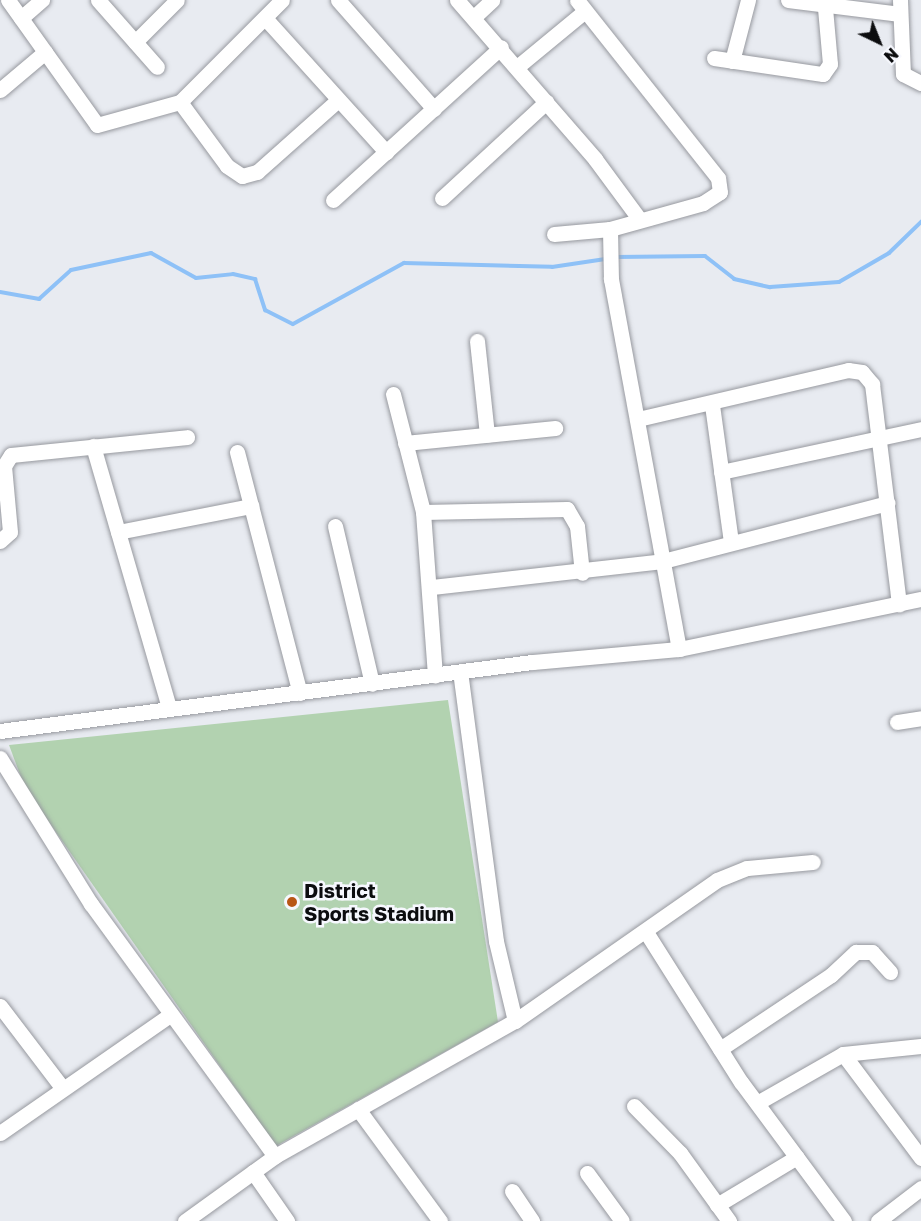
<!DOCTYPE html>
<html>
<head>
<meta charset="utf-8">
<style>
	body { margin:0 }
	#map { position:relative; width:921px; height:1221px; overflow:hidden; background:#e8ebf1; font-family:"Golos Text",sans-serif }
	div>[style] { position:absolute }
	.green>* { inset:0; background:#b2d2b0 }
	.stream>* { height:4px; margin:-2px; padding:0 2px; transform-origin:2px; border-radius:2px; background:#8ec1f7 }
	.roads { filter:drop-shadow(0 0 2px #97999f) drop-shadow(0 0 2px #97999f) }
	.minor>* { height:15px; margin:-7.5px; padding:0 7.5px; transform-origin:7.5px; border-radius:7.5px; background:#fff }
	.dots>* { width:16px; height:16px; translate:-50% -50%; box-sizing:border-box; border:3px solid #f6f8fe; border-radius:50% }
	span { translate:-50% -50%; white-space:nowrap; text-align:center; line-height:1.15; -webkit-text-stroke:5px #f6f8fe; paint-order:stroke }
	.poi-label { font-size:20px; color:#0c0d0f; font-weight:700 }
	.left { translate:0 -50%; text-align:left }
	.north { position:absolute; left:849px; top:12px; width:60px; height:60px; -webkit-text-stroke:4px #f6f8fe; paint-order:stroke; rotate:137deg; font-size:16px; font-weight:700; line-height:24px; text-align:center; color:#0c0d0f }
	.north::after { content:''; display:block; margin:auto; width:21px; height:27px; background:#0c0d0f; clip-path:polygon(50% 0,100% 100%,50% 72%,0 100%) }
</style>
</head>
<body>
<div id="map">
	<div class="green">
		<i style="clip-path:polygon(448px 700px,498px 1022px,276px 1146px,25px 788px,9px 745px)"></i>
	</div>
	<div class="stream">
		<i style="left:616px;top:257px;width:89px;rotate:-0.6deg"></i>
		<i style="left:705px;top:256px;width:37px;rotate:38deg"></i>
		<i style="left:734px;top:279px;width:37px;rotate:13deg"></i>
		<i style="left:770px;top:287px;width:69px;rotate:-4.1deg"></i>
		<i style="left:839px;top:282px;width:58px;rotate:-30.1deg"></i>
		<i style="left:889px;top:253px;width:45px;rotate:-44.1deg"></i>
		<i style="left:0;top:292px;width:40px;rotate:10deg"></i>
		<i style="left:39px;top:299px;width:43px;rotate:-42.2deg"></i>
		<i style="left:71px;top:270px;width:82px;rotate:-12deg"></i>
		<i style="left:151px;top:253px;width:51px;rotate:29.1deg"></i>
		<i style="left:196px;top:278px;width:37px;rotate:-6deg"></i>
		<i style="left:233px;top:274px;width:23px;rotate:13deg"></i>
		<i style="left:255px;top:279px;width:33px;rotate:72deg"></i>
		<i style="left:265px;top:310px;width:31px;rotate:27deg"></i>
		<i style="left:293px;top:324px;width:127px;rotate:-28.8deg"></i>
		<i style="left:404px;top:263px;width:148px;rotate:1.5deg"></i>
		<i style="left:552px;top:267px;width:54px;rotate:-8.6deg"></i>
	</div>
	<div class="roads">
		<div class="minor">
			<i style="left:8px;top:0;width:153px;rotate:54.5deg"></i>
			<i style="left:97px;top:125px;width:86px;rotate:-15.5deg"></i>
			<i style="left:180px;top:102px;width:144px;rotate:-45deg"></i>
			<i style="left:98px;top:0;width:89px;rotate:48.6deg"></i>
			<i style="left:338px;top:0;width:145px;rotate:48.6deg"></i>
			<i style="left:457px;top:0;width:211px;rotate:49deg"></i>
			<i style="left:595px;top:159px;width:76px;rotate:53.6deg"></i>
			<i style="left:788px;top:0;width:113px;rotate:7.1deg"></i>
			<i style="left:900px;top:0;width:74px;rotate:87.7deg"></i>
			<i style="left:903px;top:74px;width:20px;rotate:27deg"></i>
			<i style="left:474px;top:17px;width:25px;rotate:-43deg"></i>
			<i style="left:21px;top:18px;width:28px;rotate:-41deg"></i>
			<i style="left:265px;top:18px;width:181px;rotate:47.9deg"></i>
			<i style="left:135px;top:42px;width:59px;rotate:-45deg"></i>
			<i style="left:714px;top:58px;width:110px;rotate:8.4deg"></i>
			<i style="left:823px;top:74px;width:12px;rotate:-55deg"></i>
			<i style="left:830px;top:64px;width:56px;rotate:-95.1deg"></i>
			<i style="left:732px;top:61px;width:63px;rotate:-75.3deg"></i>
			<i style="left:517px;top:67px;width:88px;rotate:-39.5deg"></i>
			<i style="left:0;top:90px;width:59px;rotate:-40.2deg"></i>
			<i style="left:180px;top:102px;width:79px;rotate:53.7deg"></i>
			<i style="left:227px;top:166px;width:18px;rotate:34deg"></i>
			<i style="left:242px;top:176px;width:16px;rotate:-15deg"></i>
			<i style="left:257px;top:172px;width:107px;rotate:-41.6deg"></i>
			<i style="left:442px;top:198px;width:142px;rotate:-42.7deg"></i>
			<i style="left:333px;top:200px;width:227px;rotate:-42.3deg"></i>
			<i style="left:610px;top:229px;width:50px;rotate:88.9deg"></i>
			<i style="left:611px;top:279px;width:376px;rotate:79.6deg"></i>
			<i style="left:554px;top:234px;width:56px;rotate:-5.1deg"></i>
			<i style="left:610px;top:229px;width:97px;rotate:-15.6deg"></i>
			<i style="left:703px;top:203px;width:20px;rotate:-33deg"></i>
			<i style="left:720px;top:192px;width:14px;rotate:-98deg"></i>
			<i style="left:718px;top:178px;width:227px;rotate:-128.4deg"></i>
			<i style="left:477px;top:341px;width:94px;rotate:83.9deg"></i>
			<i style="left:393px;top:394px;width:122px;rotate:75.7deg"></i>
			<i style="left:423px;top:512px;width:164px;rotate:85.8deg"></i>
			<i style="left:712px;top:405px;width:138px;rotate:82.1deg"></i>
			<i style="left:638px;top:419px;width:216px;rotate:-13.1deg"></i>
			<i style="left:848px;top:370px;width:14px;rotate:8deg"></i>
			<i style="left:862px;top:372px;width:16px;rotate:50deg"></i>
			<i style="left:872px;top:384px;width:222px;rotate:83deg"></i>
			<i style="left:405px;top:443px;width:151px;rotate:-5.7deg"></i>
			<i style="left:93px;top:446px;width:272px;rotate:73.8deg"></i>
			<i style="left:237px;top:452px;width:249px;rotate:75.4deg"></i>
			<i style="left:721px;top:472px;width:205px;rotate:-12.1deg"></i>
			<i style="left:423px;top:512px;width:144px;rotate:-1.2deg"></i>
			<i style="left:567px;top:509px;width:20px;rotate:60deg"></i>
			<i style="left:577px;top:526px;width:47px;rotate:83.9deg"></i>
			<i style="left:335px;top:526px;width:162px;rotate:76.8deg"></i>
			<i style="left:118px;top:532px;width:136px;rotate:-11.1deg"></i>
			<i style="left:0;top:541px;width:13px;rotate:-42deg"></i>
			<i style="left:10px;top:532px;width:66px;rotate:-95.2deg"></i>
			<i style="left:4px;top:466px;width:13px;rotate:-58deg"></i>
			<i style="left:11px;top:455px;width:177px;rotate:-5.8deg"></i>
			<i style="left:432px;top:587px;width:232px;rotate:-6.4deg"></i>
			<i style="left:663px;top:561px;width:232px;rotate:-14.5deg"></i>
			<i style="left:897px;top:722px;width:24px;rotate:-9deg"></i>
			<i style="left:0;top:731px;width:536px;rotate:-7.39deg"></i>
			<i style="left:532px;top:662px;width:148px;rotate:-5.1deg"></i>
			<i style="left:679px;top:649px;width:247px;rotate:-11.7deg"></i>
			<i style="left:0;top:758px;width:172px;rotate:58.1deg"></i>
			<i style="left:91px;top:904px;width:312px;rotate:53.9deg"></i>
			<i style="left:646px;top:932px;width:178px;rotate:57.7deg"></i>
			<i style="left:741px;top:1082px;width:173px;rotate:53.5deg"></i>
			<i style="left:0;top:1006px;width:101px;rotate:52.7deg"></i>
			<i style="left:515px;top:1021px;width:246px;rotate:-34.9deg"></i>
			<i style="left:717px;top:880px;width:32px;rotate:-22deg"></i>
			<i style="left:747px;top:868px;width:66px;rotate:-5.2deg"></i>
			<i style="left:720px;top:1049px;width:133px;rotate:-33.7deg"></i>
			<i style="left:831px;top:975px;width:34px;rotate:-43deg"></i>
			<i style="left:856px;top:952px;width:16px"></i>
			<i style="left:872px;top:952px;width:27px;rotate:48deg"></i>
			<i style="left:843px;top:1054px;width:130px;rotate:53.1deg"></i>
			<i style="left:757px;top:1103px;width:99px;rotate:-29.7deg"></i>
			<i style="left:843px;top:1054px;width:78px;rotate:-5.9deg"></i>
			<i style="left:634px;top:1106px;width:66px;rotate:45.6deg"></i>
			<i style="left:680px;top:1153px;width:84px;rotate:54.2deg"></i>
			<i style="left:358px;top:1109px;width:139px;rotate:53.8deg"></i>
			<i style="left:0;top:1133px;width:208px;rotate:-34.8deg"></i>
			<i style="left:253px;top:1172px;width:60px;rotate:55.2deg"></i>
			<i style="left:587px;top:1173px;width:59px;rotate:53.9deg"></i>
			<i style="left:512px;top:1191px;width:36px;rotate:56deg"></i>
			<i style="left:717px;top:1205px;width:93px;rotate:-31deg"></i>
			<i style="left:185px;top:1221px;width:111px;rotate:-35.8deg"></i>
			<i style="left:275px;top:1156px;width:275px;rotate:-29.4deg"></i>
			<i style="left:515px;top:1021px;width:82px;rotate:-103.4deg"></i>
			<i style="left:496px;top:941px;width:271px;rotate:-97.6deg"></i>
			<i style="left:878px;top:1221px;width:54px;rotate:-37.5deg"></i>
		</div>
	</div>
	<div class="dots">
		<i style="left:292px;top:902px;background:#b85716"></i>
	</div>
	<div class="poi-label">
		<span class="left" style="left:304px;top:902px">District<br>Sports Stadium</span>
	</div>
	<div class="north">N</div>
</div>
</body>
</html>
